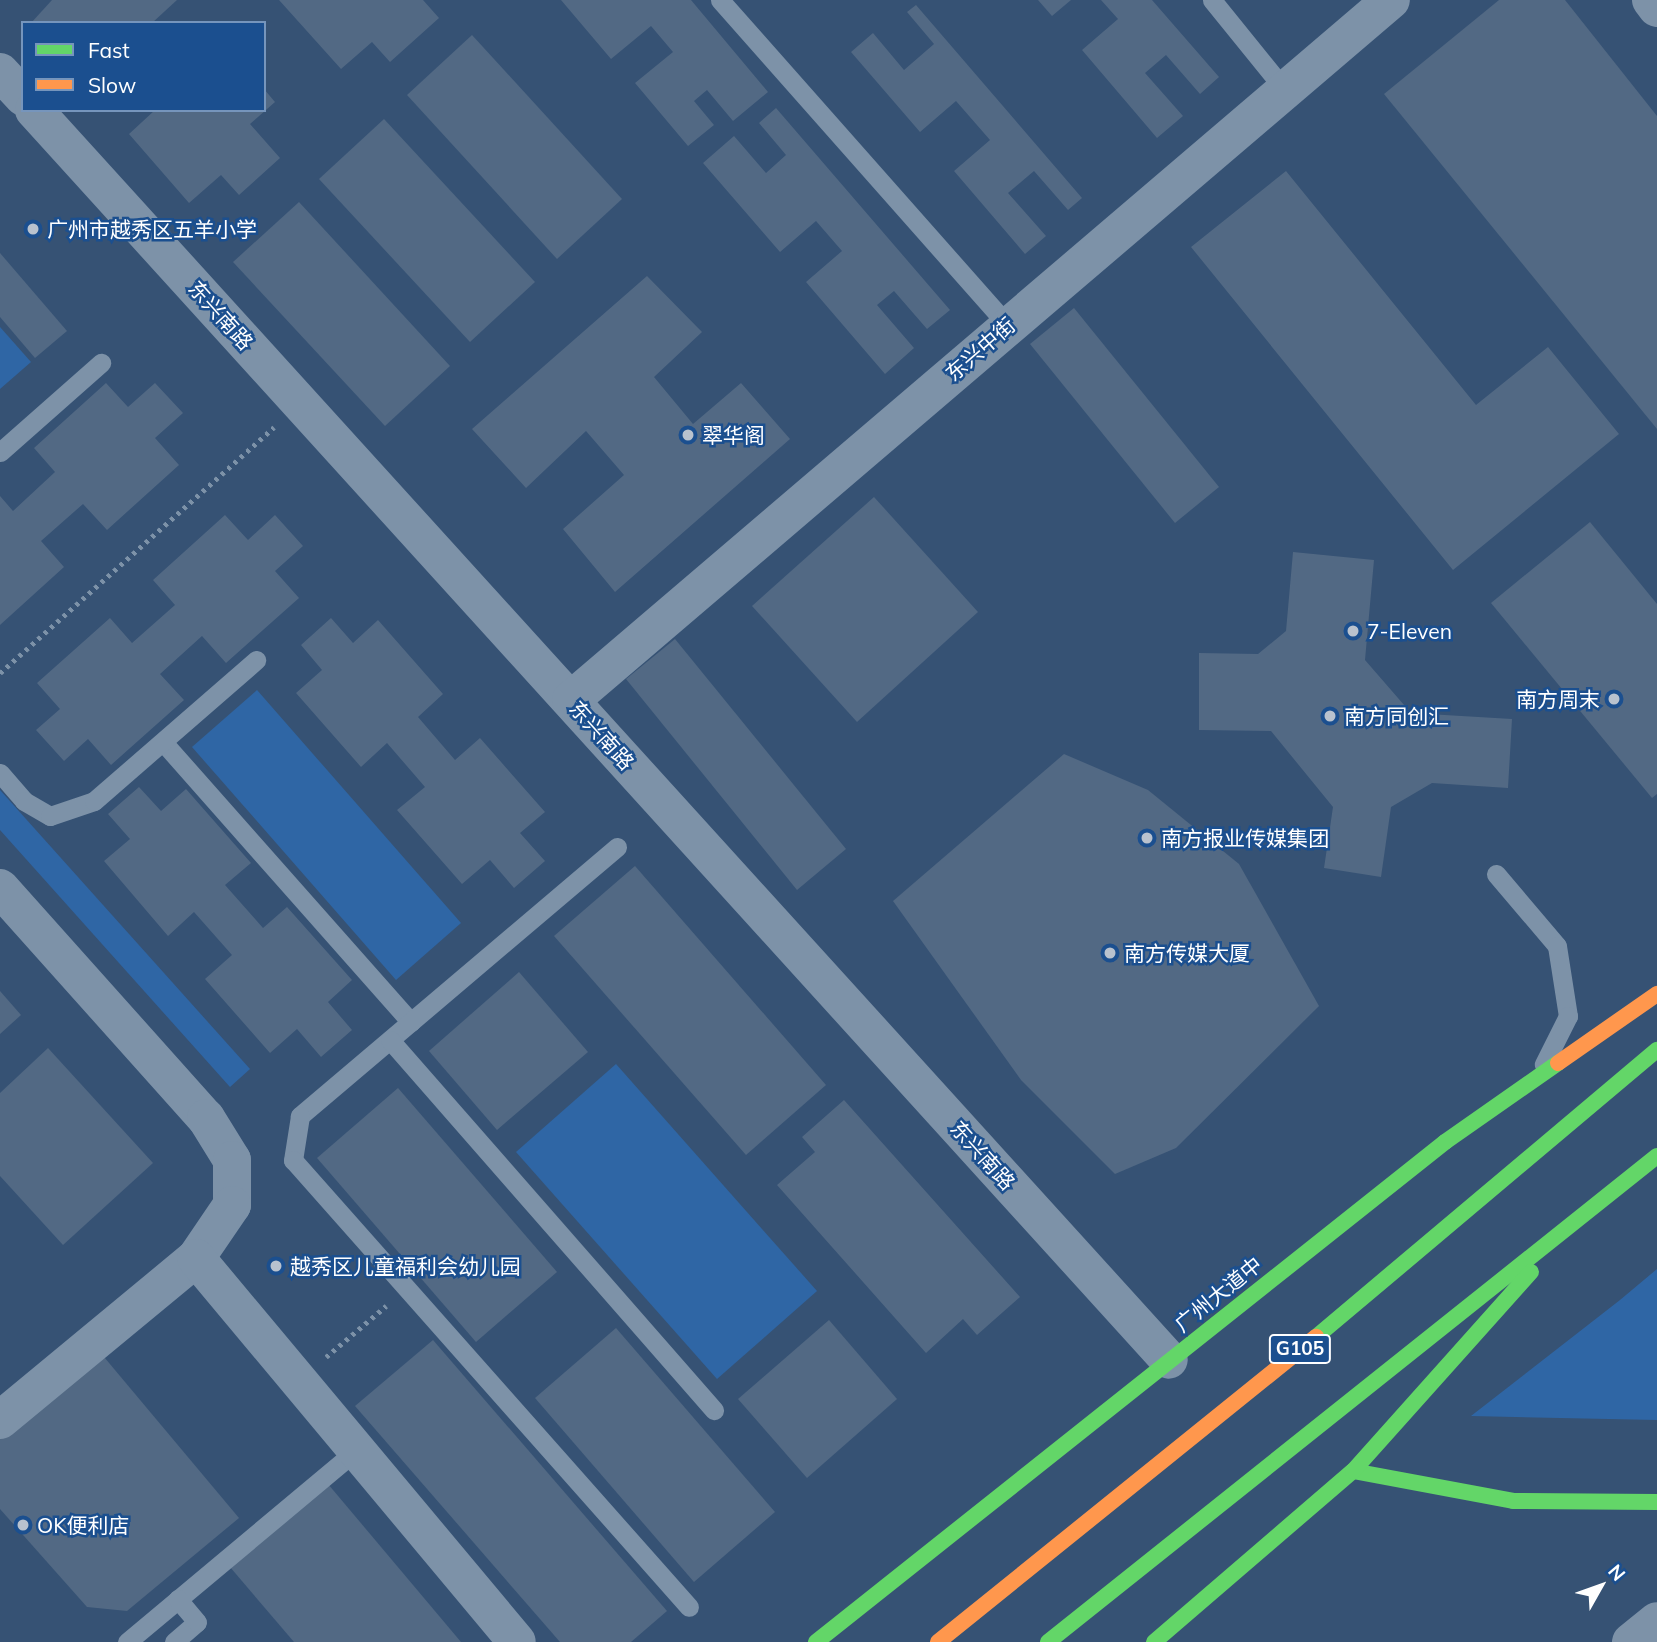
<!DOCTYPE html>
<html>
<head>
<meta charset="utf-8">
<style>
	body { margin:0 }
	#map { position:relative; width:1657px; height:1642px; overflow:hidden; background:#365274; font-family:Mulish,"Noto Sans SC",sans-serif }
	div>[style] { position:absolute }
	.green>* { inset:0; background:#2f66a5 }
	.building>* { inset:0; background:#526984 }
	.path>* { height:4.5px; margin-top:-2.25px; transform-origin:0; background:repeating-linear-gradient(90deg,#7d92a8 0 3.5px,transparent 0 8.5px) }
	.lane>* { height:19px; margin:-9.5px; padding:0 9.5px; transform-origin:9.5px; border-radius:9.5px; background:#7d92a8 }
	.street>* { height:38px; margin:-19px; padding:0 19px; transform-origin:19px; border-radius:19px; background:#7d92a8 }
	.fast>* { height:16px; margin:-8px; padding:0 8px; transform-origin:8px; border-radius:8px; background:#63d668 }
	.slow>* { height:16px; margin:-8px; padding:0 8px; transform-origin:8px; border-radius:8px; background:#ff974d }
	.dots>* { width:19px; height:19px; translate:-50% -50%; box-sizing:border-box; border:4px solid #1b4f8f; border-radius:50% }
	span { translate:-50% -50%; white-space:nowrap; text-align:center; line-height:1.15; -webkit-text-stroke:5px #1b4f8f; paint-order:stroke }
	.shield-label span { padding:2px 5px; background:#1b4f8f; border:2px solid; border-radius:5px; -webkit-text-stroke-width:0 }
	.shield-label { font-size:19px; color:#fff; font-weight:700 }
	.poi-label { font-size:21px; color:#fff }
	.left { translate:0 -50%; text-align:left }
	.right { translate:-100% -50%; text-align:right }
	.street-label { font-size:21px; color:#fff }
	.legend { position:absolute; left:21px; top:21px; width:245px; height:91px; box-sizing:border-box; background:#1b4f8f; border:2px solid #7695bc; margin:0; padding:9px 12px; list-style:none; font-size:21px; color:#fff }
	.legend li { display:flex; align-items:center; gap:14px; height:35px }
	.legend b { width:35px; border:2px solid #7695bc }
	.north { position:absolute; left:1566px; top:1551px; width:70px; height:70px; -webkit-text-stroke:5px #1b4f8f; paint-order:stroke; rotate:50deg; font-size:19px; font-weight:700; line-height:28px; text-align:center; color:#fff }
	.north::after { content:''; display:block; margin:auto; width:24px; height:32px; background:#fff; clip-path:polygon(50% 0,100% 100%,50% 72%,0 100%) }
</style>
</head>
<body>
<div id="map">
	<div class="green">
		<i style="clip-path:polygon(0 327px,31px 362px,0 389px)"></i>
		<i style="clip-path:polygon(257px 690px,461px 923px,396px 980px,192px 747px)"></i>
		<i style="clip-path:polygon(0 790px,250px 1069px,230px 1087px,0 830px)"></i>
		<i style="clip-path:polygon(616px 1064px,817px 1291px,717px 1379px,516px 1152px)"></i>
		<i style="clip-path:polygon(1657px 1269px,1657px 1420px,1471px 1416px,1620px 1300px)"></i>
	</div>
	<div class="building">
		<i style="clip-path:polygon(52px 0,177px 0,152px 23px,31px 23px)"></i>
		<i style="clip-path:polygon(279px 0,423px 0,439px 18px,390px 62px,372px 42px,341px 69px)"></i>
		<i style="clip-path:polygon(561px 0,691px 0,768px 92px,733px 121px,707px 90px,694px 101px,714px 125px,688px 146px,635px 83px,673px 52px,651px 26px,611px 59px)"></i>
		<i style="clip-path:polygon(1038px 0,1071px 0,1052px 16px)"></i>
		<i style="clip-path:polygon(1101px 0,1152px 0,1219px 77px,1200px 94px,1166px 55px,1145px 73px,1183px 116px,1157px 138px,1082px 50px,1118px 19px)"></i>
		<i style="clip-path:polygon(1499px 0,1565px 0,1657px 116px,1657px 429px,1384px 94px)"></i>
		<i style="clip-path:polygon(916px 5px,1082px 198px,1068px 210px,1034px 171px,1008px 193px,1046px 236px,1025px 254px,954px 171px,990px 140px,956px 101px,920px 132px,851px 52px,873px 33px,904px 70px,934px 44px,907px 12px)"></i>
		<i style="clip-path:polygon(472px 35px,622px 199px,557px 259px,407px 95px)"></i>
		<i style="clip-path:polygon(264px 89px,275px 102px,250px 124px,280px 158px,239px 195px,221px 175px,189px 203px,129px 134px,155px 110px,264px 110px)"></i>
		<i style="clip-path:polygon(776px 108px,950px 310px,927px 329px,894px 291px,877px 305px,914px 348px,885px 374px,806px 282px,842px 251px,816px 221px,780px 252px,703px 163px,734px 136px,766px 173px,786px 155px,759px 123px)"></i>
		<i style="clip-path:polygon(384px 119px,535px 282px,470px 342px,319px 179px)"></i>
		<i style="clip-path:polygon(1286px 171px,1476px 405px,1548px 347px,1619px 434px,1453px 570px,1191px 247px)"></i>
		<i style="clip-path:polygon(299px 202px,450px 366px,385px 426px,233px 262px)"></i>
		<i style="clip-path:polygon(0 253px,67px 331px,35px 358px,0 317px)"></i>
		<i style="clip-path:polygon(647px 276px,702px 332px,654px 377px,693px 424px,741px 383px,790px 439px,615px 592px,563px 529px,624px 475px,586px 431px,526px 488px,472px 429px)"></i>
		<i style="clip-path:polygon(1074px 308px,1219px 487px,1175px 523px,1030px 344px)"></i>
		<i style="clip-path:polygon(106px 383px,128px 407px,155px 383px,183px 413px,155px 438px,179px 465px,107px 530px,83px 504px,41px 541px,64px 567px,0 625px,0 496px,13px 511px,55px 472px,34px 448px)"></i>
		<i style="clip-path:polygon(874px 497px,978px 612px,857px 722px,752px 606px)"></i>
		<i style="clip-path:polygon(225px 515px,248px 540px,275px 515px,303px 546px,275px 571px,299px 598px,226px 663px,202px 636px,160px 674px,184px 700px,111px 765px,88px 739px,64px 761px,36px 730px,60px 709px,37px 683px,110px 618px,132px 643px,175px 605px,153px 580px)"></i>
		<i style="clip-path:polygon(1590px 522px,1657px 604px,1657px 794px,1652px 798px,1491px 603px)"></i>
		<i style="clip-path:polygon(1293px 552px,1374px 560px,1365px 660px,1411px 713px,1512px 719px,1508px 788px,1432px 783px,1391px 807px,1381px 877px,1324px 868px,1333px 807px,1271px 731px,1199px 730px,1199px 653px,1258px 654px,1286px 631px)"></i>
		<i style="clip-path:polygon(331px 618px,353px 643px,378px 620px,443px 694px,418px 717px,455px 760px,480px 738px,545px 812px,520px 833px,545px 861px,514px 888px,490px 860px,462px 884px,397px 810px,425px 787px,387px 743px,361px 767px,296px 693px,322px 670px,301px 645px)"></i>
		<i style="clip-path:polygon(675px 639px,846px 849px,797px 890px,626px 679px)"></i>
		<i style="clip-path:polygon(1064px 754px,1148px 790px,1239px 864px,1319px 1006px,1176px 1148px,1115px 1174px,1021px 1080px,893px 901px)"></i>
		<i style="clip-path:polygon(139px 787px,161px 811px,186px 789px,251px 863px,225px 885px,263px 928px,287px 907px,352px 980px,328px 1002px,352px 1030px,321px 1057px,297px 1029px,270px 1053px,205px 979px,232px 955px,194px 912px,168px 936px,104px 861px,130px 839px,108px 814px)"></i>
		<i style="clip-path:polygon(635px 866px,826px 1085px,746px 1155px,554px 936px)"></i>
		<i style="clip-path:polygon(519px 972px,588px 1052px,497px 1130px,429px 1051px)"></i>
		<i style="clip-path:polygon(0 991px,21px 1015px,0 1034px)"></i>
		<i style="clip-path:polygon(48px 1048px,153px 1163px,63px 1245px,0 1176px,0 1093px)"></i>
		<i style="clip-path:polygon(398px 1088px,557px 1272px,476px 1342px,317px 1158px)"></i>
		<i style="clip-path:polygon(844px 1100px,1020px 1297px,977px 1335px,963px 1319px,926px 1353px,777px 1185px,815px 1152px,802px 1137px)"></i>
		<i style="clip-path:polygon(829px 1320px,897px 1399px,807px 1478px,738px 1399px)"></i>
		<i style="clip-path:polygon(616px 1328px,775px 1512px,694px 1582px,535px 1398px)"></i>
		<i style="clip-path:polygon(433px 1340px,667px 1611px,631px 1642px,560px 1642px,355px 1406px)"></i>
		<i style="clip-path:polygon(94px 1345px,239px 1518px,127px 1611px,87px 1607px,0 1509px,0 1423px)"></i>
		<i style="clip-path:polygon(328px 1484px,461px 1642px,294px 1642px,230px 1567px)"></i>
	</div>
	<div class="path">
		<i style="left:0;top:673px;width:368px;rotate:-41.9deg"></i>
		<i style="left:326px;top:1357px;width:79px;rotate:-40.4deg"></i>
	</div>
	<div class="lane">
		<i style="left:720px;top:0;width:434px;rotate:48.5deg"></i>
		<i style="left:1212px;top:0;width:116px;rotate:51deg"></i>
		<i style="left:0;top:452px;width:135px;rotate:-41.4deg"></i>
		<i style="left:163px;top:742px;width:374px;rotate:48.5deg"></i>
		<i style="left:0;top:773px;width:37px;rotate:49deg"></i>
		<i style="left:24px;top:801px;width:30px;rotate:30deg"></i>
		<i style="left:50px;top:816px;width:46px;rotate:-18.8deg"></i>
		<i style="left:94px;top:801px;width:215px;rotate:-41deg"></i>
		<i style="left:617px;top:847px;width:416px;rotate:139.7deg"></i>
		<i style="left:300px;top:1116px;width:45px;rotate:99deg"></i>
		<i style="left:293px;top:1160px;width:597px;rotate:48.46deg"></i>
		<i style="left:1496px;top:874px;width:94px;rotate:49.7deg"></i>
		<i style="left:1557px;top:946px;width:71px;rotate:81.1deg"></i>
		<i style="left:1568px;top:1016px;width:54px;rotate:116.6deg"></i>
		<i style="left:390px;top:1040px;width:492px;rotate:48.8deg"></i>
		<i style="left:127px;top:1642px;width:300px;rotate:-39.9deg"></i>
		<i style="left:174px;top:1642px;width:30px;rotate:-41deg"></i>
		<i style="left:197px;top:1622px;width:30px;rotate:-130deg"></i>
	</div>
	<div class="street">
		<i style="left:1651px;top:0;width:10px;rotate:53deg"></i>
		<i style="left:0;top:72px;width:34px;rotate:47deg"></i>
		<i style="left:34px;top:110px;width:1688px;rotate:47.76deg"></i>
		<i style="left:571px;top:700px;width:1078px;rotate:-40.49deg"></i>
		<i style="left:0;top:888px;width:309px;rotate:48.2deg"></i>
		<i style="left:206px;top:1118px;width:49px;rotate:58.2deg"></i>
		<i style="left:232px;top:1160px;width:45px;rotate:90deg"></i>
		<i style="left:232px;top:1205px;width:64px;rotate:124.2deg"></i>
		<i style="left:196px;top:1258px;width:254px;rotate:140.4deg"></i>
		<i style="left:196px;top:1258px;width:500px;rotate:50.11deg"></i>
		<i style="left:1631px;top:1642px;width:33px;rotate:-39deg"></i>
	</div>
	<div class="fast">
		<i style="left:1316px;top:1337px;width:446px;rotate:-40.1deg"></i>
		<i style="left:1353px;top:1471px;width:163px;rotate:10.6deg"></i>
		<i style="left:1513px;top:1501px;width:144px;rotate:0.4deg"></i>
		<i style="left:816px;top:1642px;width:804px;rotate:-38.48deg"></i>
		<i style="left:1445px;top:1142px;width:138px;rotate:-35deg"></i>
		<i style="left:1048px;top:1642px;width:779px;rotate:-38.59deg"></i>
		<i style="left:1154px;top:1642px;width:262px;rotate:-40.7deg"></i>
		<i style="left:1353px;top:1471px;width:267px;rotate:-48.2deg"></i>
	</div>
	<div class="slow">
		<i style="left:1558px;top:1063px;width:121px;rotate:-34.9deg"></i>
		<i style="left:938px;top:1642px;width:486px;rotate:-38.9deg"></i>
	</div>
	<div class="dots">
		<i style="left:33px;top:229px;background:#b9c2ce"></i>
		<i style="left:688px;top:435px;background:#b9c2ce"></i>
		<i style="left:1353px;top:631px;background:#b9c2ce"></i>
		<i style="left:1614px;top:699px;background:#b9c2ce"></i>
		<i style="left:1330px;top:716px;background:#b9c2ce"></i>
		<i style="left:1147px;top:838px;background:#b9c2ce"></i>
		<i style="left:1110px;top:953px;background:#b9c2ce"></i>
		<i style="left:276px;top:1266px;background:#b9c2ce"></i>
		<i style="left:23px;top:1525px;background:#b9c2ce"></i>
	</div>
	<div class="shield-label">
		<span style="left:1300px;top:1349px">G105</span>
	</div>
	<div class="poi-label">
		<span class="left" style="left:47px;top:229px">广州市越秀区五羊小学</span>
		<span class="left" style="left:702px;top:435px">翠华阁</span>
		<span class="left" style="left:1367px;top:631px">7-Eleven</span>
		<span class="right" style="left:1600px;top:699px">南方周末</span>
		<span class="left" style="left:1344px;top:716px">南方同创汇</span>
		<span class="left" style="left:1161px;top:838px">南方报业传媒集团</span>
		<span class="left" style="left:1124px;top:953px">南方传媒大厦</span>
		<span class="left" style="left:290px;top:1266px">越秀区儿童福利会幼儿园</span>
		<span class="left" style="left:37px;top:1525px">OK便利店</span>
	</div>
	<div class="street-label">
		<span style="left:221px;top:315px;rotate:48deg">东兴南路</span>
		<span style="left:980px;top:349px;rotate:-41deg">东兴中街</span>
		<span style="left:602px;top:735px;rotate:48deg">东兴南路</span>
		<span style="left:983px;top:1155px;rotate:48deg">东兴南路</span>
		<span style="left:1218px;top:1294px;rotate:-39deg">广州大道中</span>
	</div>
	<ul class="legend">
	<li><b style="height:9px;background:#63d668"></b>Fast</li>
	<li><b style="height:9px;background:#ff974d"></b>Slow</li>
	</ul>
	<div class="north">N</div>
</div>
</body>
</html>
